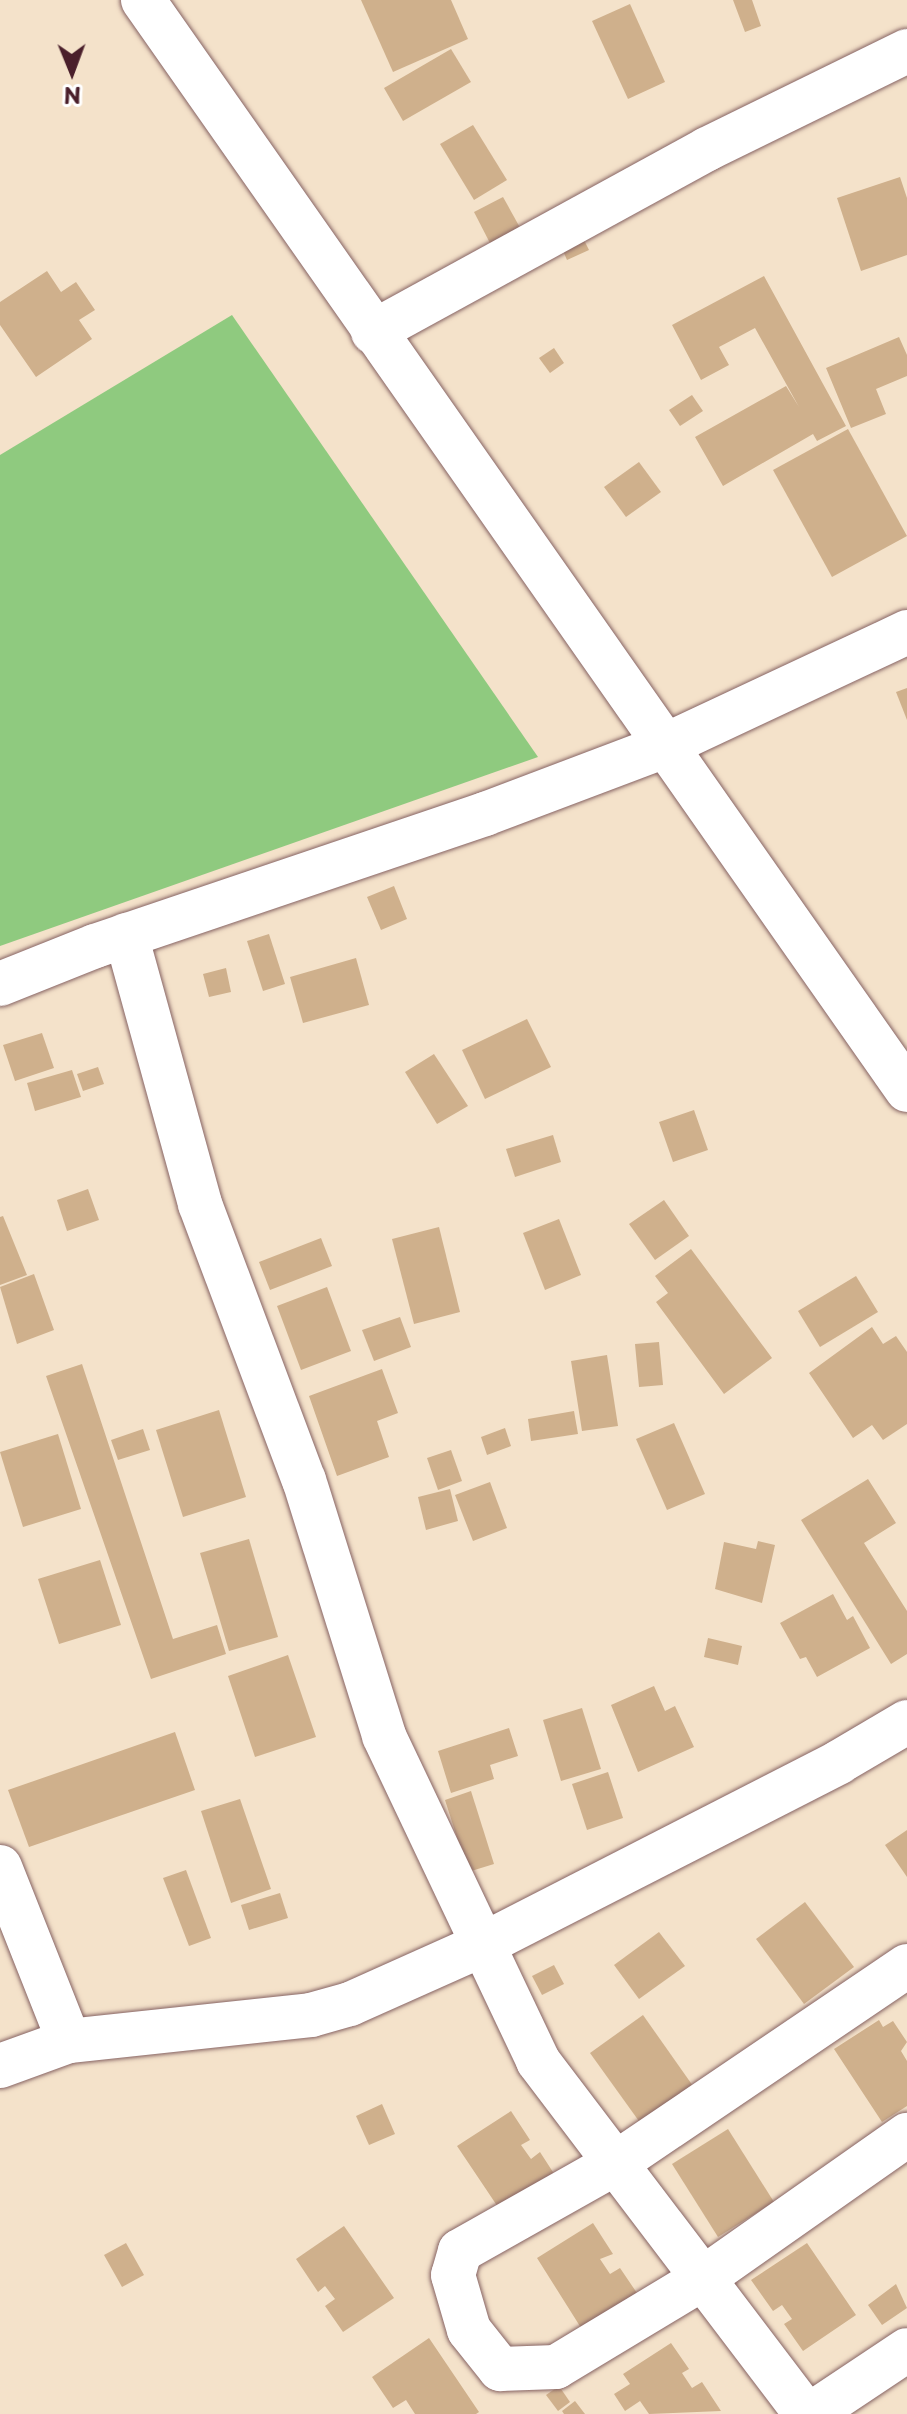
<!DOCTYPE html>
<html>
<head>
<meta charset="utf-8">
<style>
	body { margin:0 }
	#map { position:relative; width:907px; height:2414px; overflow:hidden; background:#f4e2ca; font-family:"Playpen Sans",sans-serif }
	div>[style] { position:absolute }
	.green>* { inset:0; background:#8fca7f }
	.building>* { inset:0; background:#cfb08c }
	.roads { filter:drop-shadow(0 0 2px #866363) drop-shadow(0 0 2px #866363) }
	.minor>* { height:44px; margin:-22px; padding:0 22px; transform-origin:22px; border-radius:22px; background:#fff }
	.major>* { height:44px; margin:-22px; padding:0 22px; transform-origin:22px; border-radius:22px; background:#fff }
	span { translate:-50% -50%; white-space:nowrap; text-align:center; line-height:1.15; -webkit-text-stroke:6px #fff; paint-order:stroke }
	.north { position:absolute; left:32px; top:32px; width:80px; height:80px; -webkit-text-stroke:6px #fff; paint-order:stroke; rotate:179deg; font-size:22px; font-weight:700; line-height:32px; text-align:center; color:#4a1f2b }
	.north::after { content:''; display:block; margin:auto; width:28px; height:36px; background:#4a1f2b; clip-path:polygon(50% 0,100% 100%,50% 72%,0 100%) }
</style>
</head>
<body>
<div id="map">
	<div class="green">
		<i style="clip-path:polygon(232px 315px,538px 757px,0 946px,0 455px)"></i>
	</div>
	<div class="building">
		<i style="clip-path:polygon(361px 0,451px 0,468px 39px,393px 72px)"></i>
		<i style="clip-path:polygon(733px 0,752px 0,761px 26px,745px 32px)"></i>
		<i style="clip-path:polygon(630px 4px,665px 82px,628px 99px,592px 21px)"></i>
		<i style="clip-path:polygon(451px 49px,471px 82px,403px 121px,384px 88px)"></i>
		<i style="clip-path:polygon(473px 125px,507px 180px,474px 200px,440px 144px)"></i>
		<i style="clip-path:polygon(900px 177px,907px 198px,907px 255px,861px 271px,837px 198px)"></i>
		<i style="clip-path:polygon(503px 197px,523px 233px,493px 249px,474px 212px)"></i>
		<i style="clip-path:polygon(582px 236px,589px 250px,567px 260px,561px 246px)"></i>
		<i style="clip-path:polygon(47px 271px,61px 292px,76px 282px,95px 310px,79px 320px,92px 339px,36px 377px,0 325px,0 302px)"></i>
		<i style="clip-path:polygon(764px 276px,846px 426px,817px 441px,813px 434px,723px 486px,695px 437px,786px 386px,799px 407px,755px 328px,719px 347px,729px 365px,701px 380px,672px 325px)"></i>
		<i style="clip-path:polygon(899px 337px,907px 355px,907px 376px,876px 389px,886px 414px,851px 428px,826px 368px)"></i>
		<i style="clip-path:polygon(554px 348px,564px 363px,550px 373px,539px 358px)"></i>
		<i style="clip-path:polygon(692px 395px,703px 411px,680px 426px,669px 410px)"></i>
		<i style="clip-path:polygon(848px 429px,907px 536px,832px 577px,773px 470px)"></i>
		<i style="clip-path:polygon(639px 462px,661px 492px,626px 517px,604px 487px)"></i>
		<i style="clip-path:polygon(907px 688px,907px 720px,896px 692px)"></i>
		<i style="clip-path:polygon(394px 886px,407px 919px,381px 930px,367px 897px)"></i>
		<i style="clip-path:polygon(269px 934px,285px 984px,263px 991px,247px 941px)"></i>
		<i style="clip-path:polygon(356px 958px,369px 1005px,303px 1023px,290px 977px)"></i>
		<i style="clip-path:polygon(226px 968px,231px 992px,209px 997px,203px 974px)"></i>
		<i style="clip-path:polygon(527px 1019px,551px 1067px,485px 1099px,462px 1050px)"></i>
		<i style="clip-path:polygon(42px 1033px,54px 1068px,15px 1081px,3px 1045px)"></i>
		<i style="clip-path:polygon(434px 1054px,468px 1106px,437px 1124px,405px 1072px)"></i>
		<i style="clip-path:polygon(98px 1067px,104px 1084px,83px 1091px,77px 1074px)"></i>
		<i style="clip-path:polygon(72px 1070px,81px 1097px,35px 1111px,27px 1083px)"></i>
		<i style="clip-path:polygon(694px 1110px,708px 1150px,673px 1162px,659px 1122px)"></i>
		<i style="clip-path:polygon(553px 1135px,561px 1162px,515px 1177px,506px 1149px)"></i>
		<i style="clip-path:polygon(88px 1189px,99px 1220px,67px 1231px,57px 1200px)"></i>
		<i style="clip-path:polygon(664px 1200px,689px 1236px,655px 1260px,629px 1224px)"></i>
		<i style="clip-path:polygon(3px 1216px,27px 1275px,0 1285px,0 1217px)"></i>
		<i style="clip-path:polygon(559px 1219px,581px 1275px,545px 1290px,523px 1233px)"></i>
		<i style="clip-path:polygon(439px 1227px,460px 1312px,414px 1324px,392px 1239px)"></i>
		<i style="clip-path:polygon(321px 1238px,332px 1266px,270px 1290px,259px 1262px)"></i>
		<i style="clip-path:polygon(691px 1249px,772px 1358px,724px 1394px,656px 1302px,668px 1293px,655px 1276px)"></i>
		<i style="clip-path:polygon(34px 1274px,54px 1330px,17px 1344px,0 1287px)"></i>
		<i style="clip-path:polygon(856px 1276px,878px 1312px,820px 1347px,798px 1311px)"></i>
		<i style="clip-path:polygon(327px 1287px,351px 1351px,301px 1370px,277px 1306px)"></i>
		<i style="clip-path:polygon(400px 1317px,411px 1347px,374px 1361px,362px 1330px)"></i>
		<i style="clip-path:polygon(872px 1327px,883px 1344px,896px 1336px,907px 1352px,907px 1424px,883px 1440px,872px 1425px,853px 1438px,809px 1373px)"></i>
		<i style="clip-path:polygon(659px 1342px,663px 1385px,639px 1387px,635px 1344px)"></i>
		<i style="clip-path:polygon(607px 1355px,618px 1426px,582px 1431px,571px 1361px)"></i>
		<i style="clip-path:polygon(82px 1364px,173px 1639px,217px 1625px,226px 1654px,151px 1679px,46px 1376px)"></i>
		<i style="clip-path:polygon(382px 1369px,398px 1413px,377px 1421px,389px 1457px,337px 1476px,309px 1396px)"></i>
		<i style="clip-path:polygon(219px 1410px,246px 1497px,183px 1517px,156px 1430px)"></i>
		<i style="clip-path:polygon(574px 1411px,578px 1434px,531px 1441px,528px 1419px)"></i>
		<i style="clip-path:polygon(674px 1423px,705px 1494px,667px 1510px,636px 1439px)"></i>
		<i style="clip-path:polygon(505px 1428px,511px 1446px,487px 1455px,481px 1437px)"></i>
		<i style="clip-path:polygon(143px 1429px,150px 1450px,118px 1460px,111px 1440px)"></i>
		<i style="clip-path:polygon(58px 1434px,81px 1509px,23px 1527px,0 1452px)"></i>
		<i style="clip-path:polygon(451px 1450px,462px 1481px,438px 1490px,427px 1458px)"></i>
		<i style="clip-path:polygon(868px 1479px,896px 1523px,864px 1543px,907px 1611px,907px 1654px,891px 1664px,801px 1520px)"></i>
		<i style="clip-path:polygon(490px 1482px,507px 1528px,473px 1541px,455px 1495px)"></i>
		<i style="clip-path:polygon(450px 1489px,458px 1521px,426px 1530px,418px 1497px)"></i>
		<i style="clip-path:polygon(249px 1539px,278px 1637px,229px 1651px,200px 1553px)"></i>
		<i style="clip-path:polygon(758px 1541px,775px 1545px,762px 1603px,715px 1589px,724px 1542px,756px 1549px)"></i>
		<i style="clip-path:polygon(100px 1560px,121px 1625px,59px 1644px,38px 1579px)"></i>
		<i style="clip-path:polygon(833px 1594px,847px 1620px,853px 1616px,870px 1648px,817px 1677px,806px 1657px,800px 1659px,780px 1623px)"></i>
		<i style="clip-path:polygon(708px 1638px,742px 1646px,738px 1665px,704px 1657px)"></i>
		<i style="clip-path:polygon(288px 1655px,316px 1737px,255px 1757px,228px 1676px)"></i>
		<i style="clip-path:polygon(654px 1686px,665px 1711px,675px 1706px,694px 1747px,638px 1772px,611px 1705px)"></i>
		<i style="clip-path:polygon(582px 1708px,601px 1769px,561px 1781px,543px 1720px)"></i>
		<i style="clip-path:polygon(509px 1728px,518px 1756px,490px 1765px,494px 1779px,451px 1793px,438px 1751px)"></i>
		<i style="clip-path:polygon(175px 1732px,195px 1790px,29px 1847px,8px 1790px)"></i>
		<i style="clip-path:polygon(608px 1772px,623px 1818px,587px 1830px,572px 1784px)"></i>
		<i style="clip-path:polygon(471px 1791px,494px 1864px,468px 1872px,445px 1800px)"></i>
		<i style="clip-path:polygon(240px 1799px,271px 1889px,231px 1903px,201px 1811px)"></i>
		<i style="clip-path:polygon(907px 1830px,907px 1877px,885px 1845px)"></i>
		<i style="clip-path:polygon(186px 1870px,211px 1938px,189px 1946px,163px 1878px)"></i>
		<i style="clip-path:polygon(280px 1893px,288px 1918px,249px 1930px,241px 1905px)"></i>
		<i style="clip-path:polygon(805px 1902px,854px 1967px,804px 2004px,756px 1939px)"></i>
		<i style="clip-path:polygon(659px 1932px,685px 1966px,639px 1999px,614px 1965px)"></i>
		<i style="clip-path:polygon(554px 1965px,564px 1984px,542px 1995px,532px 1976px)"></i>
		<i style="clip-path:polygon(643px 2015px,693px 2086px,641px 2124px,590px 2053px)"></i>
		<i style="clip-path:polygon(879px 2020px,883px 2027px,893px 2021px,907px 2042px,901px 2051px,907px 2061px,907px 2106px,882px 2122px,834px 2049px)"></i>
		<i style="clip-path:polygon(382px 2104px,395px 2134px,369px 2145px,356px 2116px)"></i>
		<i style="clip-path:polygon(511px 2111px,530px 2140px,521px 2145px,531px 2159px,540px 2152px,560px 2183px,506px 2219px,457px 2146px)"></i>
		<i style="clip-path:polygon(728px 2129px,774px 2202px,718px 2237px,672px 2164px)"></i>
		<i style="clip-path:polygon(593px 2223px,613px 2254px,600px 2259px,610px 2274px,620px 2268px,639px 2296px,583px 2331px,537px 2258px)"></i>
		<i style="clip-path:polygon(344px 2226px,394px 2298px,343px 2332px,325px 2306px,335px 2299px,325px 2286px,318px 2292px,296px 2259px)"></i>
		<i style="clip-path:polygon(126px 2243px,144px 2275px,122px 2287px,104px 2255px)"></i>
		<i style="clip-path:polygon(807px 2243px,856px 2315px,803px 2351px,784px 2324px,792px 2319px,782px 2305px,773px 2311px,751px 2280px)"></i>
		<i style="clip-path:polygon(896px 2284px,907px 2308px,882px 2325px,868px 2305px)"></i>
		<i style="clip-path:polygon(429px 2338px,479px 2412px,476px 2414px,415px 2414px,406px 2400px,393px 2408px,372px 2377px)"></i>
		<i style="clip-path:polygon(671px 2343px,689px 2369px,682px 2373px,692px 2388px,702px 2382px,721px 2411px,649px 2414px,640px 2401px,625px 2411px,614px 2394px,630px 2384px,623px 2374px)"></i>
		<i style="clip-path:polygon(559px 2386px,570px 2402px,558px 2411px,546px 2395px)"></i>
		<i style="clip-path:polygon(575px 2401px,585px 2414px,564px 2414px,562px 2411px)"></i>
	</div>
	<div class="roads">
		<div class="minor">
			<i style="left:373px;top:332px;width:381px;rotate:-28.7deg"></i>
			<i style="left:707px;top:149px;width:223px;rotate:-26.1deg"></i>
			<i style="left:126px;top:935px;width:279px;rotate:74.6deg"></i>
			<i style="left:200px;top:1204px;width:295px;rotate:69.4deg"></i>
			<i style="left:304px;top:1480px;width:268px;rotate:72.6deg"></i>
			<i style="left:384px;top:1736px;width:360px;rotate:64.6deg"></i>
			<i style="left:538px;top:2061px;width:443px;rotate:52.8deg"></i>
			<i style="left:0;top:984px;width:102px;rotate:-21.8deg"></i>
			<i style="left:95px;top:946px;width:412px;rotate:-18.7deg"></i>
			<i style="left:485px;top:814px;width:189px;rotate:-20.7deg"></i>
			<i style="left:662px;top:747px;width:271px;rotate:-25.1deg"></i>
			<i style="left:0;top:1867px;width:187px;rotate:68.4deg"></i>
			<i style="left:907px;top:1966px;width:351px;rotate:145.9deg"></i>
			<i style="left:616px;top:2163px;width:179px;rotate:150.6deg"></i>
			<i style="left:460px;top:2251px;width:25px;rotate:106deg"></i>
			<i style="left:453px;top:2275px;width:57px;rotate:73.8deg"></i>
			<i style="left:469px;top:2330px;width:50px;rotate:51.5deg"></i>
			<i style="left:500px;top:2369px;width:56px;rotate:-2deg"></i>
			<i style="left:556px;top:2367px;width:170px;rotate:-31.1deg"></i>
			<i style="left:702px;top:2279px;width:251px;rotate:-35.1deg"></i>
			<i style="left:0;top:2066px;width:73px;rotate:-19.9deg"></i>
			<i style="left:69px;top:2041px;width:243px;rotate:-6.1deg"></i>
			<i style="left:311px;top:2015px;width:41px;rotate:-15.8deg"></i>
			<i style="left:350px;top:2004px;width:145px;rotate:-24.1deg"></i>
			<i style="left:482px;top:1945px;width:401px;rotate:-27.1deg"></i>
			<i style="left:839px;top:1762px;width:79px;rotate:-30.5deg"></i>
			<i style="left:811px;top:2414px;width:115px;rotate:-33.7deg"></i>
		</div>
		<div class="major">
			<i style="left:143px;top:0;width:1331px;rotate:54.97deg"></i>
		</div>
	</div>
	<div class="north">N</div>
</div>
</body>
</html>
